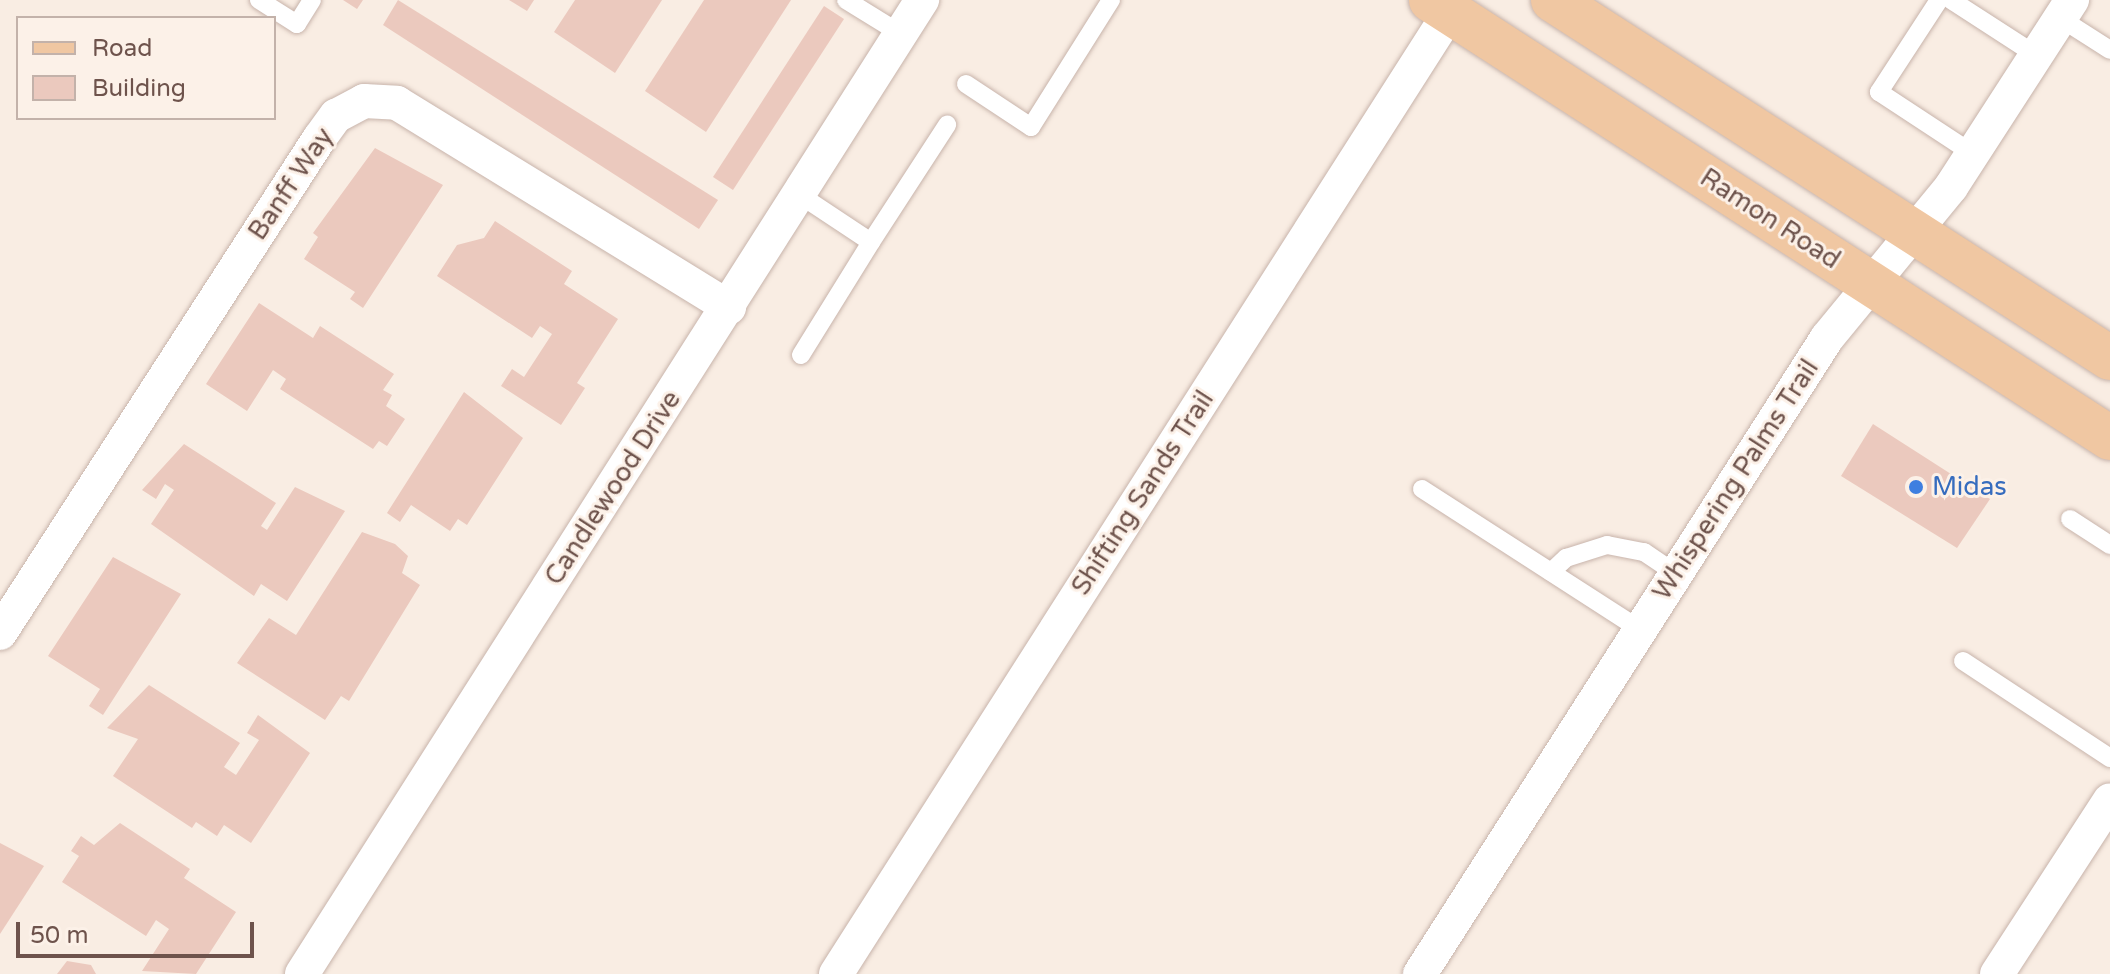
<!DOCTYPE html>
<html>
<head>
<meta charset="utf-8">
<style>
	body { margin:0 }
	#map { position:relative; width:2110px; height:974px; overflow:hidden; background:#f9ede3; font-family:"Varela Round",sans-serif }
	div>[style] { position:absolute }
	.building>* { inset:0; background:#ebc9be }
	.roads { filter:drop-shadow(0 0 2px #c8b4ab) drop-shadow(0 0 2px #c8b4ab) }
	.lane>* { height:18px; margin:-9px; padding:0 9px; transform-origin:9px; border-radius:9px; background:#fff }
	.street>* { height:34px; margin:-17px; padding:0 17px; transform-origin:17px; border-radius:17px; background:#fff }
	.primary>* { height:44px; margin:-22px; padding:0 22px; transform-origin:22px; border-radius:22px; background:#f0c7a2 }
	.dots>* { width:22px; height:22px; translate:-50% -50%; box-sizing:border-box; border:4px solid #fcf1e8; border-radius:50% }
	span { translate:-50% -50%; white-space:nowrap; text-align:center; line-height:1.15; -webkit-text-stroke:6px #fcf1e8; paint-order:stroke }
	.street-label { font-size:26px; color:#6e534c }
	.shop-label { font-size:26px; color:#366cbe }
	.left { translate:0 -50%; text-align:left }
	.legend { position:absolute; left:16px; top:16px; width:260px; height:104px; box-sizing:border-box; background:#fcf1e8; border:2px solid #c3b2aa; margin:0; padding:10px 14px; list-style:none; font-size:24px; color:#6e534c }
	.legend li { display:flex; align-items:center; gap:16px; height:40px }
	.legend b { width:40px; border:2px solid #c3b2aa }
	.scale { position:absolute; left:16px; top:922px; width:238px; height:36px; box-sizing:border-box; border:4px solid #6e534c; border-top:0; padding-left:10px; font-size:24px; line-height:28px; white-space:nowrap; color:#6e534c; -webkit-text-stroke:6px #fcf1e8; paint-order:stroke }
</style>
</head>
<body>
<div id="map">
	<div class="building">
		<i style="clip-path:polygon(343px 0,363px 0,357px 9px)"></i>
		<i style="clip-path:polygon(398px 0,718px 200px,699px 229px,383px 25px)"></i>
		<i style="clip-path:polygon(509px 0,534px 0,527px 11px)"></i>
		<i style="clip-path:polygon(575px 0,662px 0,615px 73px,554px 32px)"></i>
		<i style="clip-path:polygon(704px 0,791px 0,706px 132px,645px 91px)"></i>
		<i style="clip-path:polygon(824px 6px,844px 19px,733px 190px,713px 177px)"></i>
		<i style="clip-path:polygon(375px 148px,443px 185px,363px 308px,350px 299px,355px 292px,304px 259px,318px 237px,313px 233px)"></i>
		<i style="clip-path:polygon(495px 221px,572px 271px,564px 284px,618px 319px,577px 383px,585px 388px,561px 425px,501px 386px,512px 369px,524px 377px,552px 334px,540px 326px,532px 338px,437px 276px,457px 245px,484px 238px)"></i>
		<i style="clip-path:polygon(259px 303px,313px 338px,320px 326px,394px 374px,383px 390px,392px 395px,386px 406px,405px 419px,387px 446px,379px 441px,373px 449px,280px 389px,286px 379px,273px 370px,247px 411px,206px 384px)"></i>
		<i style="clip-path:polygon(464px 392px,523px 438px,467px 525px,458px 519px,450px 531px,411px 505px,400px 522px,387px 513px)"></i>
		<i style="clip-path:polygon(1873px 424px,1990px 499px,1957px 548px,1841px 476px)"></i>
		<i style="clip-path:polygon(184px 444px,276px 503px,261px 526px,267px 530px,295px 487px,345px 511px,287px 601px,261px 584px,254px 596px,151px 524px,174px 490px,165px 484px,156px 499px,142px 490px)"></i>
		<i style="clip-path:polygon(362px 532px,395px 544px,408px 556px,402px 573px,420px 585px,349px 701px,341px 696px,325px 720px,237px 663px,269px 618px,296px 635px)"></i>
		<i style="clip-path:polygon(113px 557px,181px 594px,103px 715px,89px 706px,100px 689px,48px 656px)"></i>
		<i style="clip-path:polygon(149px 685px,240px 743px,224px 767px,236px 775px,259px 740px,247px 733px,258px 715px,310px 753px,251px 843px,224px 825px,217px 836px,196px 822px,192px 828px,113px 776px,138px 739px,107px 728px)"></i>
		<i style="clip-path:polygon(120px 823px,190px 869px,184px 878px,236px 912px,196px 974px,142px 971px,169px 929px,156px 920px,146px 936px,62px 882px,79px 856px,71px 851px,81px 836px,94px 845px)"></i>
		<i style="clip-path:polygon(0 843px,44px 866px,0 934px)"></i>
		<i style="clip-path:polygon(67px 961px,91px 965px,96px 974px,57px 974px)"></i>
	</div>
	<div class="roads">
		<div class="lane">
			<i style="left:259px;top:0;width:45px;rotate:32.3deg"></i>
			<i style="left:297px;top:24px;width:28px;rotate:-58deg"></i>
			<i style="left:846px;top:0;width:65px;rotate:31.7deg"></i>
			<i style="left:1939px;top:0;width:110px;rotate:123.1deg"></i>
			<i style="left:1879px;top:92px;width:111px;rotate:33.3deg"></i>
			<i style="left:1951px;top:0;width:101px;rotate:32.9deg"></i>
			<i style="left:2060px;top:18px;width:59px;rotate:32.6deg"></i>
			<i style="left:966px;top:84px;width:78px;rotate:33.5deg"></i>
			<i style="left:1031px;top:127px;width:150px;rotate:-57.8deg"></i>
			<i style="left:800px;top:195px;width:85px;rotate:33.5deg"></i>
			<i style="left:871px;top:242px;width:140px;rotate:-57deg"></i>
			<i style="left:801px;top:355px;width:133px;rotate:-58.2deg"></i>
			<i style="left:1422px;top:489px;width:260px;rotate:32.8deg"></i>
			<i style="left:2070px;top:519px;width:48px;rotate:33deg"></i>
			<i style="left:1551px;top:572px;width:21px;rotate:-43deg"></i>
			<i style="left:1566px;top:558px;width:43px;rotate:-17.6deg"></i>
			<i style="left:1607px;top:545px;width:38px;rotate:11deg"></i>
			<i style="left:1644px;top:552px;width:40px;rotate:34deg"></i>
			<i style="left:1963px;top:661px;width:176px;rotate:33.4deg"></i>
		</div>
		<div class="street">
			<i style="left:0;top:633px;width:588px;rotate:-57.15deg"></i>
			<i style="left:319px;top:139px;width:29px;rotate:-54deg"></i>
			<i style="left:336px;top:116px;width:32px;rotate:-28deg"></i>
			<i style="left:364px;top:101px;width:33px;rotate:3deg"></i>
			<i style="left:397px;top:103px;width:390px;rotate:31.6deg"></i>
			<i style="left:302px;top:974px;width:1155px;rotate:-57.52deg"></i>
			<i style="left:836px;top:974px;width:1141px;rotate:-57.45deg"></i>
			<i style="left:1420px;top:974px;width:755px;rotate:-57.38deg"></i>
			<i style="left:1827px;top:338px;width:195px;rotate:-50.6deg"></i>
			<i style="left:1951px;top:187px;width:223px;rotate:-57.1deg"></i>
			<i style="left:1997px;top:974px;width:207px;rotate:-57deg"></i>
		</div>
		<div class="primary">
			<i style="left:1431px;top:0;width:808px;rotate:32.82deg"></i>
			<i style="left:1553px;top:0;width:662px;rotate:32.73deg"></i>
		</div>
	</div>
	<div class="dots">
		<i style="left:1916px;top:487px;background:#3f7fe0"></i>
	</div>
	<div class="street-label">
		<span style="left:291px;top:184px;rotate:-56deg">Banff Way</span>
		<span style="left:1770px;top:219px;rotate:33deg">Ramon Road</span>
		<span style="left:1736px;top:480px;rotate:-57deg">Whispering Palms Trail</span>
		<span style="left:613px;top:488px;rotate:-57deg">Candlewood Drive</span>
		<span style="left:1143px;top:493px;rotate:-57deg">Shifting Sands Trail</span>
	</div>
	<div class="shop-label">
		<span class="left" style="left:1932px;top:487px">Midas</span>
	</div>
	<ul class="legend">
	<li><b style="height:10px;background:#f0c7a2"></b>Road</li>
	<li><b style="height:22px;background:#ebc9be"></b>Building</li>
	</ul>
	<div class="scale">50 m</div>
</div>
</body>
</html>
